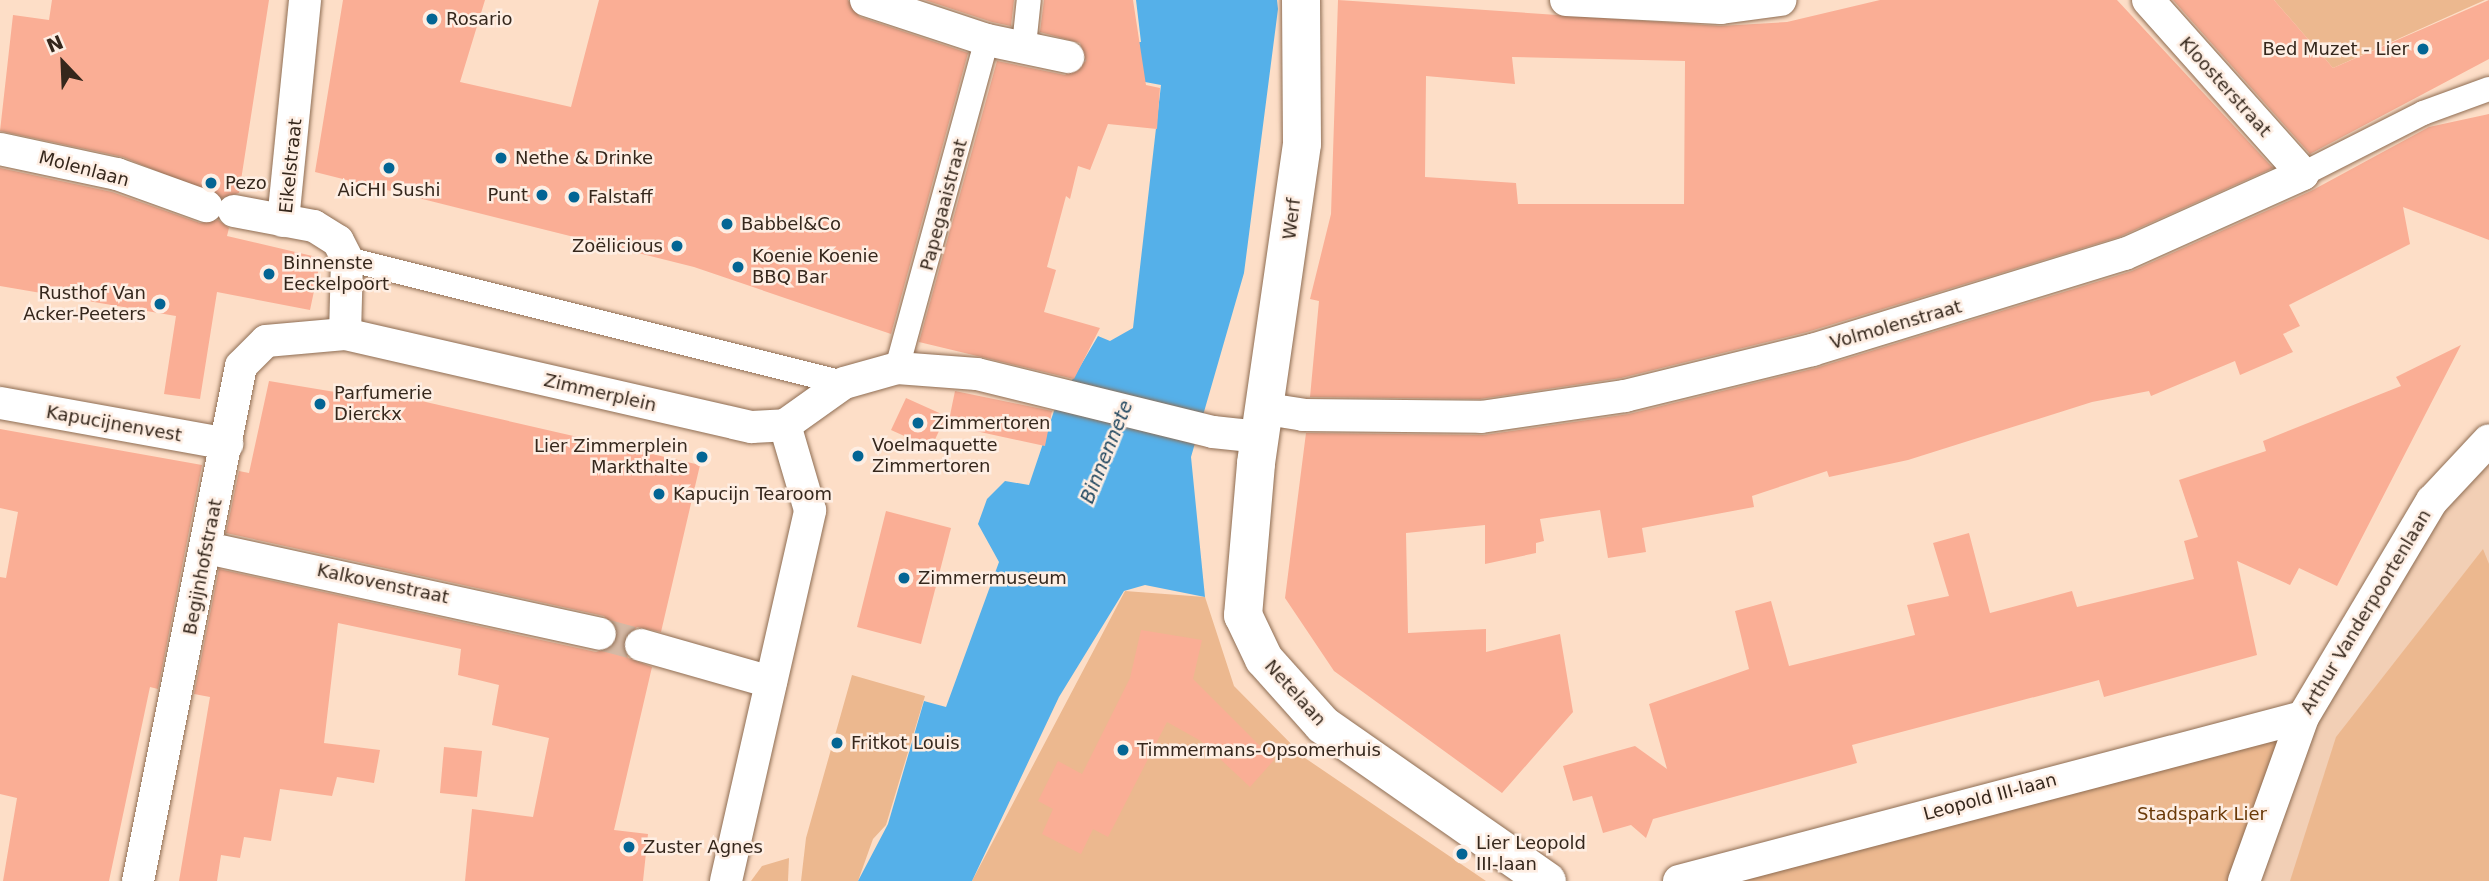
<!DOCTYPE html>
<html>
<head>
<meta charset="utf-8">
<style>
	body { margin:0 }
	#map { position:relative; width:2489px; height:881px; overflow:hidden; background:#fddec7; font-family:"DejaVu Sans",sans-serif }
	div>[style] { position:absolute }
	.built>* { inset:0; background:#f2cfb5 }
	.green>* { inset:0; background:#ecb88f }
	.water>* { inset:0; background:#55b0e9 }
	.building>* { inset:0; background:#faae95 }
	.minor-tunnel>* { height:32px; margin-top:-16px; transform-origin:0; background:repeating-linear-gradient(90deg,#d5b9a5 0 32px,transparent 0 48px) }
	.roads { filter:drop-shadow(0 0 2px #8e6d53) drop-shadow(0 0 2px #8e6d53) }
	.pedestrian>* { height:24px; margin:-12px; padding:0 12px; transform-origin:12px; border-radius:12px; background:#fff }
	.minor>* { height:32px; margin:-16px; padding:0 16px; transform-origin:16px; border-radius:16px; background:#fff }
	.tertiary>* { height:38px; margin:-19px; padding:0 19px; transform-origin:19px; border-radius:19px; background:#fff }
	.dots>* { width:19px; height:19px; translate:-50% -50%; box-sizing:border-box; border:4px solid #feeee3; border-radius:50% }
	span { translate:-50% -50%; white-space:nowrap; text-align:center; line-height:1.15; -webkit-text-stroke:5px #feeee3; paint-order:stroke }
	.poi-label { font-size:18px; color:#35271c }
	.left { translate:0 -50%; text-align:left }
	.right { translate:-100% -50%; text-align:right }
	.street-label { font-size:18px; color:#35271c }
	.park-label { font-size:18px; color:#6a3907 }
	.water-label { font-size:19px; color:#224860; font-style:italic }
	.north { position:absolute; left:28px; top:28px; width:70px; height:70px; -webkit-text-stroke:5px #feeee3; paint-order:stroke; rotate:337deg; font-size:19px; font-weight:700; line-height:28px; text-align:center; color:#35271c }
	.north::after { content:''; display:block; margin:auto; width:24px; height:32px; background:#35271c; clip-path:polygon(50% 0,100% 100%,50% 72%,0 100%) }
</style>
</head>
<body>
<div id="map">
	<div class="built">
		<i style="clip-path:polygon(2489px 455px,2489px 881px,2255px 881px,2303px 717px,2432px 501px)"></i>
	</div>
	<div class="green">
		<i style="clip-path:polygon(2274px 0,2485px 0,2333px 68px)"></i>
		<i style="clip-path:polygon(2483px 549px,2489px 564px,2489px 881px,2290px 881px,2336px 737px)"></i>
		<i style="clip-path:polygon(1125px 591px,1205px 597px,1234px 686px,1305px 758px,1486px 881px,972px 881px)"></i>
		<i style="clip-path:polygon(852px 675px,925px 696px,886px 825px,873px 839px,858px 881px,801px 881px,806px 838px)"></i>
		<i style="clip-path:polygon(2303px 717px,2255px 881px,1727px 881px)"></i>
		<i style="clip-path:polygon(789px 858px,788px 881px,751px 881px,762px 866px)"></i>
	</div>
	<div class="water">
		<i style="clip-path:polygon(1136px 0,1277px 0,1278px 9px,1244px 273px,1191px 457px,1205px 597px,1145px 585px,1124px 591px,1059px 697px,972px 881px,858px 881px,888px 824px,924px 701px,946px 707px,999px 562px,978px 524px,987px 499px,1005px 481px,1029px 485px,1054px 411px,1098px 336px,1110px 341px,1133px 328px,1161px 85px,1087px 71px,1084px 45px,1141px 42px)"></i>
	</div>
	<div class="building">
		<i style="clip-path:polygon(52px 0,269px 0,239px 193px,222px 198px,123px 157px,0 131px,13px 15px,49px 20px)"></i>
		<i style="clip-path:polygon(343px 0,485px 0,460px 82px,571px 107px,599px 0,848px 0,860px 17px,968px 53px,891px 334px,694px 267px,315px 172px)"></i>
		<i style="clip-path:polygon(925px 0,1014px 0,1011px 26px,992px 22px)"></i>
		<i style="clip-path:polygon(1044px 0,1133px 0,1146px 85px,1160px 88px,1157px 129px,1108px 124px,1090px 170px,1078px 166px,1070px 199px,1066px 196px,1047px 267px,1056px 270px,1044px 312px,1100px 328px,1074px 379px,919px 342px,997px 61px,1065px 75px,1086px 61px,1080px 43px,1040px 32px)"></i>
		<i style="clip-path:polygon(evenodd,1338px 0,1720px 26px,1787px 22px,1880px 0,2117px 0,2273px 168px,2119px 237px,1807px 332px,1621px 378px,1480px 399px,1310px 397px,1319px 301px,1310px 299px,1331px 214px,1338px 0,1512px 57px,1685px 61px,1684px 204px,1518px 204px,1516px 183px,1425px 177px,1426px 76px,1515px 84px,1512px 57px)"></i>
		<i style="clip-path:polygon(2173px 0,2274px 0,2333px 68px,2489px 0,2489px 59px,2310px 154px)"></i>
		<i style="clip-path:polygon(2489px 114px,2489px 240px,2403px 207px,2410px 244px,2289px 305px,2300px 326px,2283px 334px,2293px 352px,2240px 375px,2235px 361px,2151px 396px,2149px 391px,2092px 402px,1908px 460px,1829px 477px,1827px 471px,1752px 496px,1754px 507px,1642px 528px,1646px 552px,1608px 558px,1600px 510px,1540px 519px,1544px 541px,1536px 543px,1536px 553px,1485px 564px,1485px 525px,1406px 533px,1408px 633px,1486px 629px,1486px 652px,1560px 634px,1573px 712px,1502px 793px,1334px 671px,1285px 598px,1306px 433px,1484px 435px,1629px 414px,1816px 368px,2132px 271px,2311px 191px,2429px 127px)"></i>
		<i style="clip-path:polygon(0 168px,112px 192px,200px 223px,218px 220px,229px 228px,227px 236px,321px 258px,310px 310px,217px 292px,200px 399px,164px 394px,176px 316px,0 286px)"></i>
		<i style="clip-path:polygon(2461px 345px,2337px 586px,2299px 568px,2290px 585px,2237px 561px,2257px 655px,2104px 697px,2099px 680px,1852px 745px,1857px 763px,1653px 819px,1646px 838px,1631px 825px,1603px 833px,1592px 796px,1573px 801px,1563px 766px,1635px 746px,1667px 769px,1649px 704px,1749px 669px,1735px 611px,1771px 601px,1789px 666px,1915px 635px,1907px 605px,1949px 596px,1933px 543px,1969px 533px,1990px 613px,2072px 591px,2077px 607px,2194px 579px,2184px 541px,2198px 537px,2179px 480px,2266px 451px,2263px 441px,2401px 386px,2396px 377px)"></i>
		<i style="clip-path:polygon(269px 381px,365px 397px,369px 389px,700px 465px,661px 632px,637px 627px,623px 641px,628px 658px,652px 667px,614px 830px,648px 834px,643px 881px,465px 881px,472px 809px,533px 817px,549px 738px,492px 725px,499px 685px,458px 675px,461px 649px,338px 623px,324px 743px,380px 750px,374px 783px,337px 777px,332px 796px,280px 789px,271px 841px,244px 837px,240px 858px,221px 855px,217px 881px,179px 881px,210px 697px,194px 694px,219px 569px,596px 652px,613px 647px,618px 637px,604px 616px,226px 533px,239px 471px,249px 473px)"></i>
		<i style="clip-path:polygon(955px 391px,1052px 411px,1045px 446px,948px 425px)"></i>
		<i style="clip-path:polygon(906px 398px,946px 416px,931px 448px,891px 430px)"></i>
		<i style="clip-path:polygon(0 429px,202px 465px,158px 689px,150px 687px,109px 881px,3px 881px,17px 798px,0 794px,0 577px,6px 578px,18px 512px,0 508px)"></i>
		<i style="clip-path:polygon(886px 511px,951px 528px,921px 644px,857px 627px)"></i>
		<i style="clip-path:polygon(1141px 630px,1202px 640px,1193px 679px,1274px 760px,1250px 787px,1201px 741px,1167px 722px,1108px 837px,1093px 829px,1081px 854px,1042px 834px,1053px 809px,1038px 801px,1058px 761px,1082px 774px,1130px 678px)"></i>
		<i style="clip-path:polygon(444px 747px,482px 751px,477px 797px,440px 793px)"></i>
	</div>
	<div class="minor-tunnel">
		<i style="left:600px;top:634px;width:42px;rotate:15deg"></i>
	</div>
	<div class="roads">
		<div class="pedestrian">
			<i style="left:1015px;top:47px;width:15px;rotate:-48deg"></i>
			<i style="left:1025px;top:36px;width:36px;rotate:-84deg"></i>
			<i style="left:2303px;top:174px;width:135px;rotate:-26.9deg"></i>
			<i style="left:2423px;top:113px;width:70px;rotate:-20deg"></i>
			<i style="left:347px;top:259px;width:512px;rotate:14.01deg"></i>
			<i style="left:897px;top:368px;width:340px;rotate:-74.7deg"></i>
		</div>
		<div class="minor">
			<i style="left:866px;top:0;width:127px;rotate:18.3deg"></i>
			<i style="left:987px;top:40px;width:83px;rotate:11.9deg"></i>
			<i style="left:1566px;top:0;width:155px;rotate:3deg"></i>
			<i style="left:1721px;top:8px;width:60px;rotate:-7.7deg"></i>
			<i style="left:0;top:149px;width:120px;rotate:12.1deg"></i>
			<i style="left:117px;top:174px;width:95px;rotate:19.8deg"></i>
			<i style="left:234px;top:211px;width:81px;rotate:10.6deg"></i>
			<i style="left:314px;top:226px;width:28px;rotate:32deg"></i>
			<i style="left:338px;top:241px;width:20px;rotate:63deg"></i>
			<i style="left:347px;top:259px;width:75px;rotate:91.5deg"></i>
			<i style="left:283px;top:221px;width:222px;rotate:-84.3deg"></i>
			<i style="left:0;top:403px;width:231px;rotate:10.2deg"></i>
			<i style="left:1267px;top:409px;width:36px;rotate:9deg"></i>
			<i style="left:1303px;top:415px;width:178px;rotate:0.6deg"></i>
			<i style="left:1481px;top:417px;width:146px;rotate:-8.3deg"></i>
			<i style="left:1625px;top:396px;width:193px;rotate:-13.8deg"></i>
			<i style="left:1812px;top:350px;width:327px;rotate:-17.1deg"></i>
			<i style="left:2125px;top:254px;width:195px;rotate:-24.2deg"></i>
			<i style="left:2303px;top:174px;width:233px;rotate:-131.7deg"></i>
			<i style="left:207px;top:548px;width:402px;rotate:12.3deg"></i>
			<i style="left:641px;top:645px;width:135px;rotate:15.9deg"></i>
			<i style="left:138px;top:881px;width:525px;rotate:-78.69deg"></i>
			<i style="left:241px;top:366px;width:35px;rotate:-45deg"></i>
			<i style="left:266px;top:341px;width:79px;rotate:-5.1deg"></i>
			<i style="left:345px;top:334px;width:417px;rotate:12.9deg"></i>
			<i style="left:752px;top:427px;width:33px;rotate:-3deg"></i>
			<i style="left:785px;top:425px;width:72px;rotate:-35.4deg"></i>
			<i style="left:844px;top:383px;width:55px;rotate:-15.8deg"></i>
			<i style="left:897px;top:368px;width:80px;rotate:4.3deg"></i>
			<i style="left:977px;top:374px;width:243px;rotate:13.8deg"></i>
			<i style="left:1213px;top:432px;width:47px;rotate:6.1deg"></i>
			<i style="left:726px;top:881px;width:380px;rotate:-77.2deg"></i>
			<i style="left:810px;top:510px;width:89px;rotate:-106.4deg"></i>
			<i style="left:1679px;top:881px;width:645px;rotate:-14.73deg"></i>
			<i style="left:2244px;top:881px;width:174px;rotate:-70.2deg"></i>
			<i style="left:2303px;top:717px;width:252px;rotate:-59.2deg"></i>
			<i style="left:2432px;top:501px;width:83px;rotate:-46.9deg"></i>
		</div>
		<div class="tertiary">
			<i style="left:1301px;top:0;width:144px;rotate:89.6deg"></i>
			<i style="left:1302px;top:144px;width:323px;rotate:98.2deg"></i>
			<i style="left:1256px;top:464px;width:152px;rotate:94.9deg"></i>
			<i style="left:1243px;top:615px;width:49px;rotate:64.5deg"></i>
			<i style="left:1264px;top:659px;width:89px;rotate:48.2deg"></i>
			<i style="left:1323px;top:725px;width:273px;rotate:34.9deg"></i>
		</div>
	</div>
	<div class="dots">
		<i style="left:432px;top:19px;background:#036594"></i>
		<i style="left:2423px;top:49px;background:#036594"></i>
		<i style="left:501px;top:158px;background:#036594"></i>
		<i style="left:389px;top:168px;background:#036594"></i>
		<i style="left:211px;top:183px;background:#036594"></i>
		<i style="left:542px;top:195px;background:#036594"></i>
		<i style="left:574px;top:197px;background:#036594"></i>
		<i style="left:727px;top:224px;background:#036594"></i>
		<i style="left:677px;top:246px;background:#036594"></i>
		<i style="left:738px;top:267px;background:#036594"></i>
		<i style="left:269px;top:274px;background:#036594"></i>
		<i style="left:160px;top:304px;background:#036594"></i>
		<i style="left:320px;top:404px;background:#036594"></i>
		<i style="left:918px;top:423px;background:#036594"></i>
		<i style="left:858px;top:456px;background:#036594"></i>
		<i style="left:702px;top:457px;background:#036594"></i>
		<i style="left:659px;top:494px;background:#036594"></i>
		<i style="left:904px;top:578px;background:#036594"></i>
		<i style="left:837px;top:743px;background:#036594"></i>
		<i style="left:1123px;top:750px;background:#036594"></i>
		<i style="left:629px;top:847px;background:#036594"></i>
		<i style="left:1462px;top:854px;background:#036594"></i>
	</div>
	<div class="poi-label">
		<span class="left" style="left:446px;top:19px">Rosario</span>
		<span class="right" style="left:2409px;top:49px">Bed Muzet - Lier</span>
		<span class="left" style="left:515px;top:158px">Nethe &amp; Drinke</span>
		<span class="left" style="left:225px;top:183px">Pezo</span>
		<span style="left:389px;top:190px">AiCHI Sushi</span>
		<span class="right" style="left:528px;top:195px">Punt</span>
		<span class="left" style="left:588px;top:197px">Falstaff</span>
		<span class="left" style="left:741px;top:224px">Babbel&amp;Co</span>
		<span class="right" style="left:663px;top:246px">Zoëlicious</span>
		<span class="left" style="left:752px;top:267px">Koenie Koenie<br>BBQ Bar</span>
		<span class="left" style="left:283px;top:274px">Binnenste<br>Eeckelpoort</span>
		<span class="right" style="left:146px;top:304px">Rusthof Van<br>Acker-Peeters</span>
		<span class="left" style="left:334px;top:404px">Parfumerie<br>Dierckx</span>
		<span class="left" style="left:932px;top:423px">Zimmertoren</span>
		<span class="left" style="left:872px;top:456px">Voelmaquette<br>Zimmertoren</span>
		<span class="right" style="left:688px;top:457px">Lier Zimmerplein<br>Markthalte</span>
		<span class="left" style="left:673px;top:494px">Kapucijn Tearoom</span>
		<span class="left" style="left:918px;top:578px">Zimmermuseum</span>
		<span class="left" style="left:851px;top:743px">Fritkot Louis</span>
		<span class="left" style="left:1137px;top:750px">Timmermans-Opsomerhuis</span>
		<span class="left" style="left:1476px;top:854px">Lier Leopold<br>III-laan</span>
		<span class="left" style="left:643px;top:847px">Zuster Agnes</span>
	</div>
	<div class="street-label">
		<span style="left:2225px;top:87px;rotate:48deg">Kloosterstraat</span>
		<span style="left:291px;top:166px;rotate:-84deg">Eikelstraat</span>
		<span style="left:84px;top:169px;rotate:15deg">Molenlaan</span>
		<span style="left:944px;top:205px;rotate:-75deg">Papegaaistraat</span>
		<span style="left:1292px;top:219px;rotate:-83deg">Werf</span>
		<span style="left:1896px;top:325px;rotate:-16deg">Volmolenstraat</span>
		<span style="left:600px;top:393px;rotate:13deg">Zimmerplein</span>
		<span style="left:114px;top:424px;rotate:10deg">Kapucijnenvest</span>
		<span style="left:203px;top:567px;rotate:-79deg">Begijnhofstraat</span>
		<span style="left:383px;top:584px;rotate:12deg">Kalkovenstraat</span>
		<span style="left:2366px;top:612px;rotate:-59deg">Arthur Vanderpoortenlaan</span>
		<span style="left:1295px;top:693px;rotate:48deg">Netelaan</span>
		<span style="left:1990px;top:797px;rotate:-15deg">Leopold III-laan</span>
	</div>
	<div class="park-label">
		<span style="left:2202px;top:814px">Stadspark Lier</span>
	</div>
	<div class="water-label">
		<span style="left:1107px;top:452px;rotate:-68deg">Binnennete</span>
	</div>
	<div class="north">N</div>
</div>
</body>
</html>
